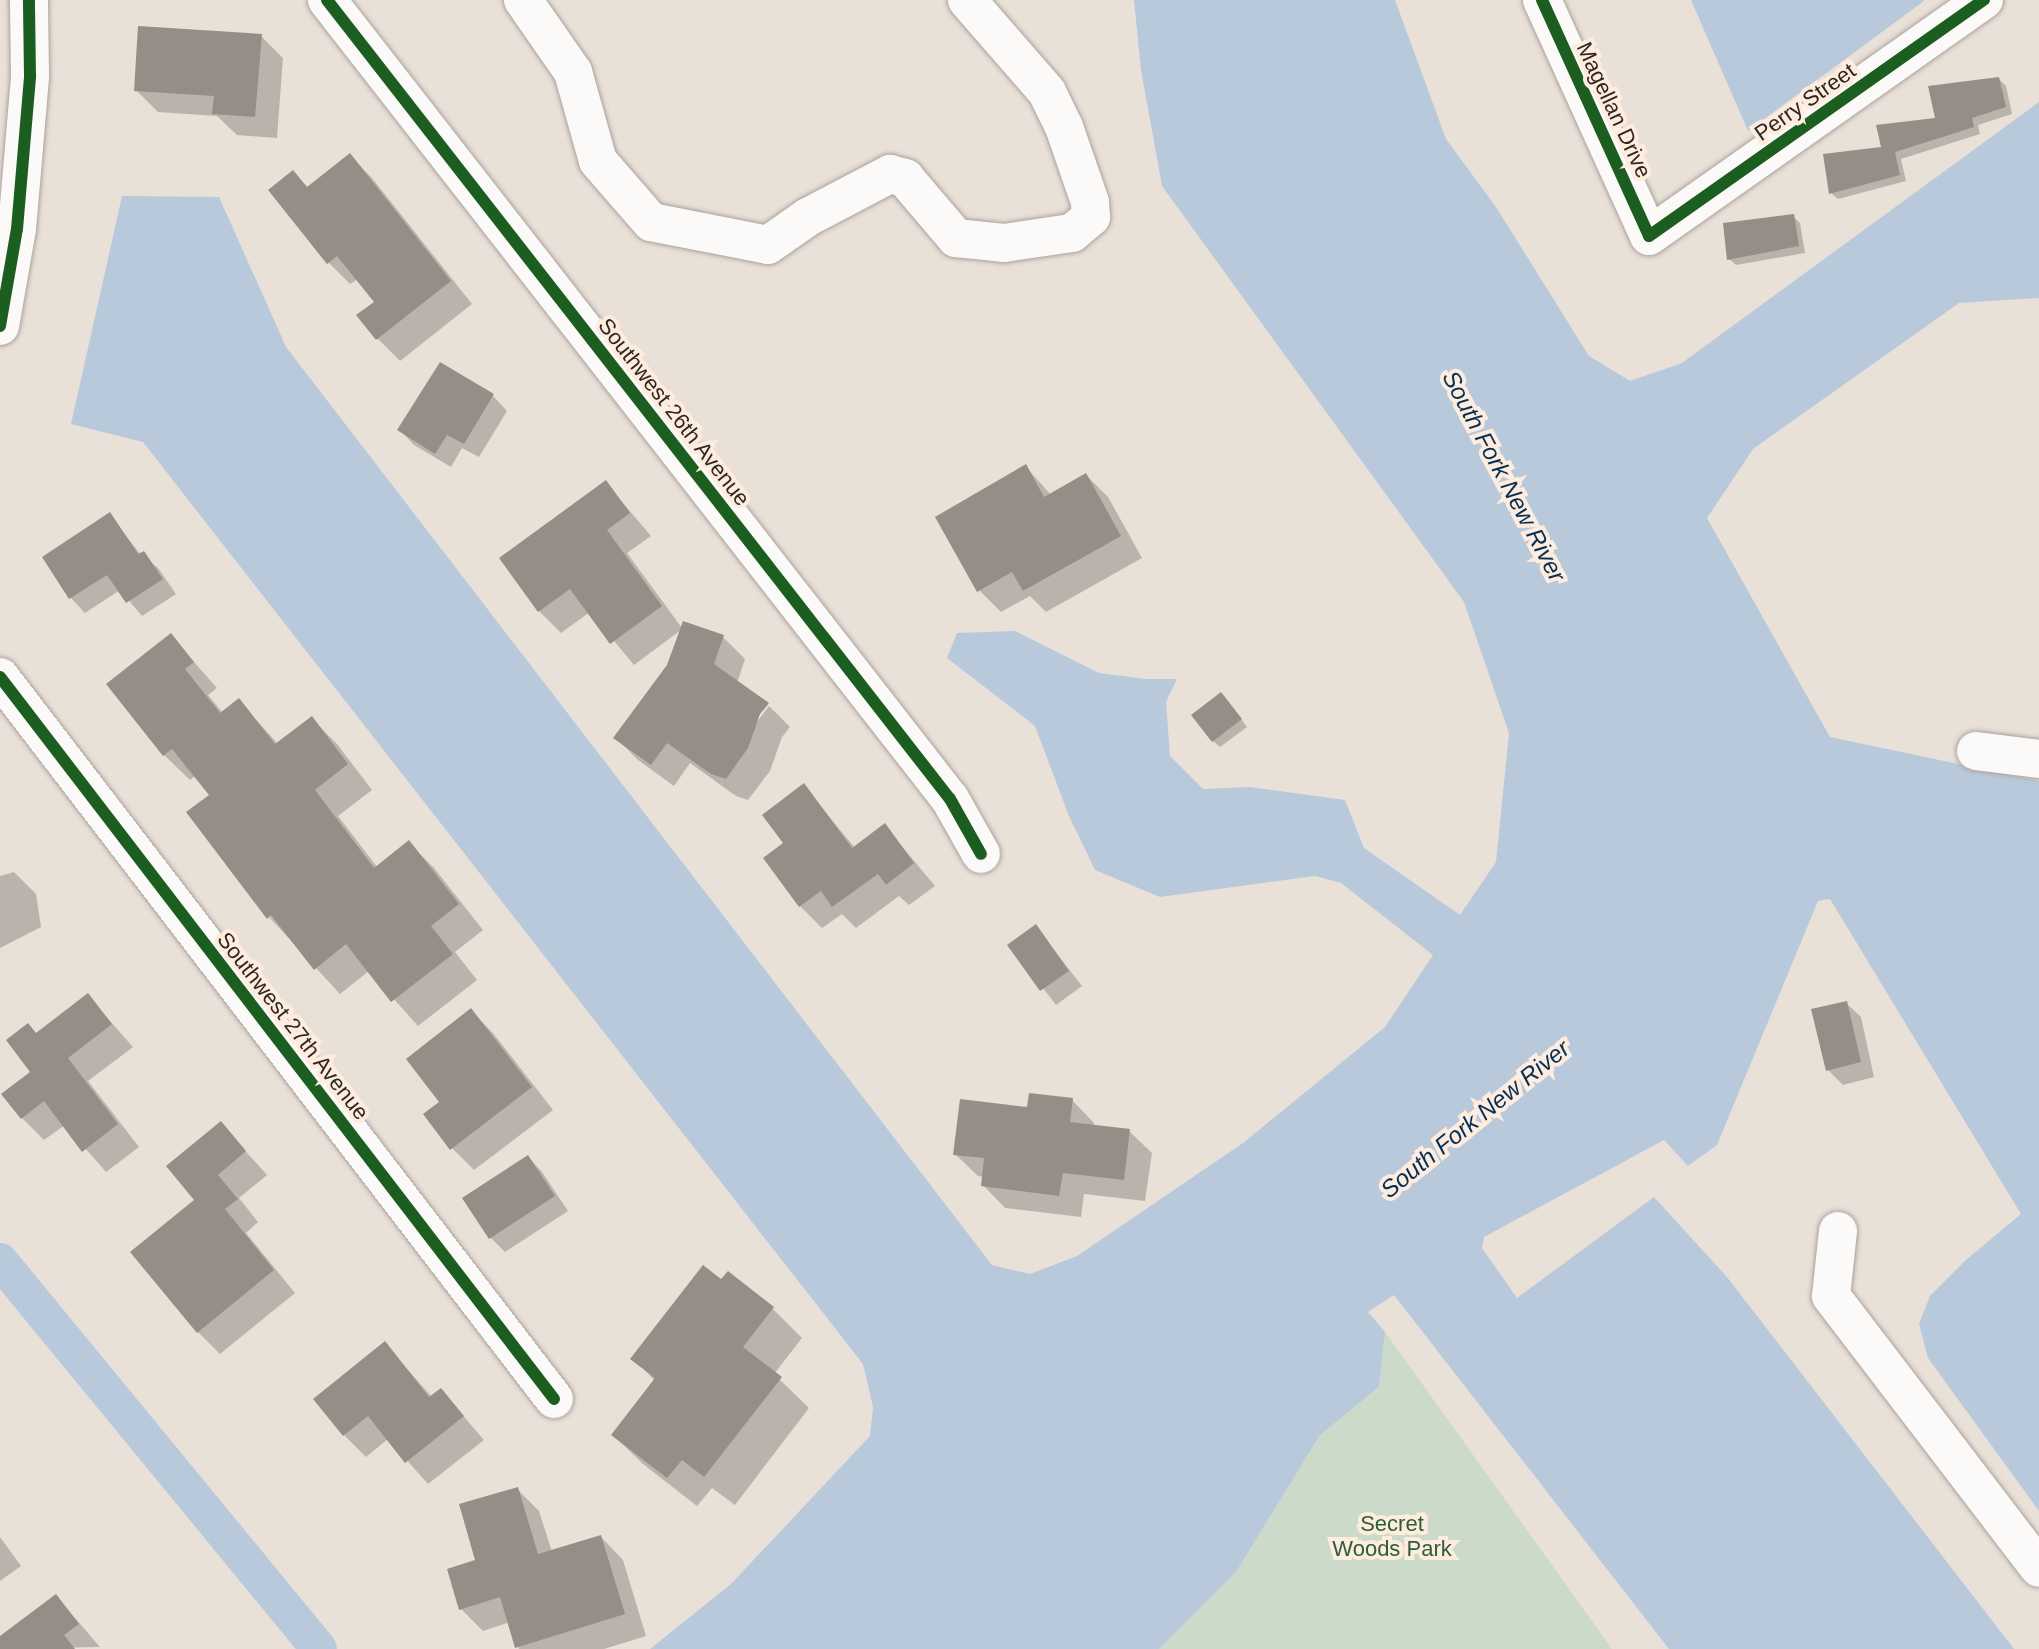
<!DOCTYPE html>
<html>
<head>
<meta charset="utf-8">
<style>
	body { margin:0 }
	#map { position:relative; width:2039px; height:1649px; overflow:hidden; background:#e9e0d8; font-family:Arial,sans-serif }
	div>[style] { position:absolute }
	.green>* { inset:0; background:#ccdac9 }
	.water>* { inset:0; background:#b9c9dc }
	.shadow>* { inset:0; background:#0003 }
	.canal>* { height:36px; margin:-18px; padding:0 18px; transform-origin:18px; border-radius:18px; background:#b9c9dc }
	.building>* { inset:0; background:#968e86 }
	.roads { filter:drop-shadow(0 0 2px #aaa39d) drop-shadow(0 0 2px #aaa39d) }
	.minor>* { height:38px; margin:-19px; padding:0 19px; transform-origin:19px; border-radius:19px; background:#fcfaf9 }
	.cycleway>* { height:12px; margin:-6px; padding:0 6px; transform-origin:6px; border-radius:6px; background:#1b5e20 }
	span { translate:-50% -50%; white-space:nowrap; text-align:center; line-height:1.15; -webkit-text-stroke:8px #feecde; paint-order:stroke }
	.street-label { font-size:22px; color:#2d2722 }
	.park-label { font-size:22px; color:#2b5f3a }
	.water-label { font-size:24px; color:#053056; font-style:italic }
</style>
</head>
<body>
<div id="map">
	<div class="green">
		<i style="clip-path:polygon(1385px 1332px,1612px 1649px,1159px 1649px,1236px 1572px,1320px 1435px,1379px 1387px)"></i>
	</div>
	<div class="water">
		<i style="clip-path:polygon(1134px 0,1395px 0,1446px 139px,1496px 207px,1589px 356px,1630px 381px,1682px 363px,2039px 102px,2039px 298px,1959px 303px,1753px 449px,1707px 518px,1830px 737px,2039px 781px,2039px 1511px,1928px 1358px,1919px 1324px,1930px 1296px,1966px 1260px,2021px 1214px,1830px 899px,1818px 901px,1717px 1145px,1688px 1166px,1664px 1140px,1484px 1237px,1482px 1248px,1517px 1298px,1654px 1197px,1727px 1277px,2014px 1649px,1669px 1649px,1394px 1295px,1368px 1312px,1385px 1332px,1379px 1387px,1320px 1435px,1236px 1572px,1159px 1649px,650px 1649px,731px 1584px,870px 1436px,873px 1407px,863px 1364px,143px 442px,71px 424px,122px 196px,219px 197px,286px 347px,992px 1265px,1030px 1274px,1077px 1256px,1243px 1143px,1385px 1027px,1433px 955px,1341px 883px,1315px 876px,1160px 897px,1095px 870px,1069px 816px,1035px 726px,947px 658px,957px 633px,1015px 631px,1099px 673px,1146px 679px,1177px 679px,1166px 702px,1170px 756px,1203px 789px,1249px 787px,1345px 800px,1364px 848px,1460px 915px,1496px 862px,1509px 733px,1464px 602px,1162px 186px,1141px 70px)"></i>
		<i style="clip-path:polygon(1691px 0,1924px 0,1924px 1px,1748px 131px)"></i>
	</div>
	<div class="shadow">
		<i style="clip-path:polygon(261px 36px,283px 58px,277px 138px,237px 135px,217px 116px,158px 112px,136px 90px)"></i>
		<i style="clip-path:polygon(1999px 79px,2006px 86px,2012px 114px,1978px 125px,1980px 134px,1901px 159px,1906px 181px,1838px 199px,1831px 193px,1884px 149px,1938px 120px)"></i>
		<i style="clip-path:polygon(350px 156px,372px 178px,472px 304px,400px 361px,378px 339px,376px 302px,358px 279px,350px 284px,328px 262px,293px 173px,308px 188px)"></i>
		<i style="clip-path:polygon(1793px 216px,1800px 223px,1805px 253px,1736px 265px,1729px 259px)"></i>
		<i style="clip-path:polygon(493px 396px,507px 411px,479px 457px,462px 448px,451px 467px,414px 445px,400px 430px)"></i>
		<i style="clip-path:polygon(1026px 467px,1051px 495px,1086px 475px,1108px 497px,1142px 558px,1046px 612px,1030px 596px,1001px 612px,979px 590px)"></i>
		<i style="clip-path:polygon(606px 483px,651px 536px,627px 553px,682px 628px,723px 637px,745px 659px,737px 683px,768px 705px,753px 721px,756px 723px,769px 706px,790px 727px,782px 737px,770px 771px,748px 800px,736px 796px,690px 763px,674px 786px,638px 760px,616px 738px,669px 665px,681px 630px,634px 665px,590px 612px,561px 633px,539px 611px)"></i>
		<i style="clip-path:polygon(110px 515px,141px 555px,158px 568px,176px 594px,142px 616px,120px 590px,85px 613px,71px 598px,44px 558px)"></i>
		<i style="clip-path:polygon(171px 636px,217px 688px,208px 695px,223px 713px,239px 701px,278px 744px,312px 719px,337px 744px,372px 790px,338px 816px,377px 867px,409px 843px,434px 868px,483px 930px,455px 952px,477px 980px,418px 1026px,369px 971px,340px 994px,269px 917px,212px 795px,196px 775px,190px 780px,164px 755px,109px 684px)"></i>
		<i style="clip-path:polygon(1228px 701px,1247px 727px,1220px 747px,1213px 741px)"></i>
		<i style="clip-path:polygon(804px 786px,855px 848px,885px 826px,935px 886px,909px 905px,899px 896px,856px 928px,842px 914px,822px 928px,800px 906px,786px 844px)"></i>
		<i style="clip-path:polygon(14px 872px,36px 894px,41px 927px,0 948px,0 876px)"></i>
		<i style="clip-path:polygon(1036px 927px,1082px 986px,1056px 1005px,1010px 945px)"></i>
		<i style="clip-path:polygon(88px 996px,133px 1047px,88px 1081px,139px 1147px,106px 1172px,65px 1125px,44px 1140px,22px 1118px,37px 1035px)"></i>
		<i style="clip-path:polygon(1846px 1003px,1861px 1017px,1874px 1077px,1843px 1085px,1828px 1070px)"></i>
		<i style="clip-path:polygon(471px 1011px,493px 1033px,553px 1110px,474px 1170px,452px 1148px)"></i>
		<i style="clip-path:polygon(1072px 1100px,1094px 1123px,1094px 1127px,1129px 1131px,1152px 1153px,1145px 1201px,1084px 1194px,1081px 1217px,1005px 1208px,983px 1185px,984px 1177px,978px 1176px,955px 1154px)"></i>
		<i style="clip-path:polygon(221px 1124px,267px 1175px,239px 1198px,258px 1222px,246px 1233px,295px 1293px,220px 1354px,198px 1332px)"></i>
		<i style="clip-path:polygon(528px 1157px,542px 1172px,568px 1211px,505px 1252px,490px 1237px)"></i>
		<i style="clip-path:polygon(728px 1274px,773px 1309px,802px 1338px,774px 1374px,809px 1408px,735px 1505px,712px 1488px,697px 1506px,643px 1464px,613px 1435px,655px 1381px,633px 1358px)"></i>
		<i style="clip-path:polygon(385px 1344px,432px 1397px,441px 1390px,484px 1440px,428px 1484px,388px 1439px,366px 1457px,344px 1435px)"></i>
		<i style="clip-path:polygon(517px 1489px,539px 1511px,552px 1552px,601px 1537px,623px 1560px,646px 1636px,604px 1649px,519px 1649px,510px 1622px,483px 1631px,461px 1609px,478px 1562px)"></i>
		<i style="clip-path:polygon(0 1537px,21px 1566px,0 1581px)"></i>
		<i style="clip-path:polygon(56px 1596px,100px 1647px,0 1649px,0 1639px)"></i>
	</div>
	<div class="canal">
		<i style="left:0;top:1261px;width:502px;rotate:50.57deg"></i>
	</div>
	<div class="building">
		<i style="clip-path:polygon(138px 26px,262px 34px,255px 117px,212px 114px,214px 96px,134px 91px)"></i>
		<i style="clip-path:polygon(1999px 77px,2006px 107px,1972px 118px,1974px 127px,1895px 152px,1900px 175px,1829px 194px,1823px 154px,1881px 147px,1876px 125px,1935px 118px,1928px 86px)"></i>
		<i style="clip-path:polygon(350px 153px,451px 281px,376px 340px,356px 315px,374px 302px,337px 256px,327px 264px,268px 190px,293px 170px,307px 187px)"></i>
		<i style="clip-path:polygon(1794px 214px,1799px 246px,1727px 260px,1723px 223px)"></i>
		<i style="clip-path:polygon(440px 362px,494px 394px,464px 444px,447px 435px,435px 454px,397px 430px)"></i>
		<i style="clip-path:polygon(1026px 464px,1044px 497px,1086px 473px,1121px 536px,1023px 591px,1012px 572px,977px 592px,935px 517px)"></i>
		<i style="clip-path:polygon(606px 480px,630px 513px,607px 530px,662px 606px,610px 644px,570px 589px,538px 612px,499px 558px)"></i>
		<i style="clip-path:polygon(110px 512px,138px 554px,144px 551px,163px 579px,126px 603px,107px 575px,69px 599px,42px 557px)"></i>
		<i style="clip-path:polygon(683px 621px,724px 635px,714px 664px,769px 703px,760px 714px,748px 748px,726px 779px,711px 774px,667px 743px,651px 765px,613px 738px,667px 665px)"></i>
		<i style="clip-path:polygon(171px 633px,194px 662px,185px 669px,220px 713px,239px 698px,275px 744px,312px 716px,348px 764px,315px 790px,374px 868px,409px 840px,459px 904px,431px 926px,453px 954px,391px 1002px,346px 944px,314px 970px,271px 915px,267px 919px,186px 812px,209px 795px,172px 749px,163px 756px,106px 684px)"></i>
		<i style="clip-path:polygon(1221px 692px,1242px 719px,1212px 742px,1191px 715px)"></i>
		<i style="clip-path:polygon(804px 783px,852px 848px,885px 823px,914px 863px,886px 885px,878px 874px,832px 907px,821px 891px,799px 907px,763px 858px,783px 843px,762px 815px)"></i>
		<i style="clip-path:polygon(1036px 924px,1069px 971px,1040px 991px,1007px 945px)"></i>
		<i style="clip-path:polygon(88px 993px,112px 1024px,68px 1058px,118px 1124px,82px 1152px,44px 1101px,21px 1119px,1px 1094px,30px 1072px,6px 1040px,28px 1023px,36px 1033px)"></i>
		<i style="clip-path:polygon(1847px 1001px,1861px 1062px,1826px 1071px,1811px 1009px)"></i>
		<i style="clip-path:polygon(471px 1008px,532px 1087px,450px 1150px,423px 1114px,439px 1102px,406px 1059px)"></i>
		<i style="clip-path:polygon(1029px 1093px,1073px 1098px,1070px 1122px,1130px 1129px,1124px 1180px,1063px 1173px,1059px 1196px,981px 1186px,984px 1158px,953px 1155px,960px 1099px,1027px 1107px)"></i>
		<i style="clip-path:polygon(221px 1121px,246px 1151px,218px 1175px,238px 1199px,225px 1209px,274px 1270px,197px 1333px,130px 1252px,194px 1200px,166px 1166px)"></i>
		<i style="clip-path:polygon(528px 1155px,555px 1196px,489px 1239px,462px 1198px)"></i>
		<i style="clip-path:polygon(703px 1265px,721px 1279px,728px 1271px,774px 1307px,743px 1347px,782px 1377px,704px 1477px,682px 1460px,667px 1478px,611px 1435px,655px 1378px,630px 1359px)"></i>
		<i style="clip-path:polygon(385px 1341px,429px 1397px,441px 1388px,464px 1416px,405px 1463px,368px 1416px,343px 1436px,313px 1399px)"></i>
		<i style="clip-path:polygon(518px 1487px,538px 1554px,601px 1535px,625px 1614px,515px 1648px,500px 1597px,459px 1610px,447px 1569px,475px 1560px,459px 1504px)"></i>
		<i style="clip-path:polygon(56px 1594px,79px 1624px,64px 1635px,75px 1649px,0 1649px,0 1636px)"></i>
	</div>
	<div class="roads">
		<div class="minor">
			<i style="left:327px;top:0;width:1013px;rotate:52.06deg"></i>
			<i style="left:950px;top:799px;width:63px;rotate:60.6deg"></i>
			<i style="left:523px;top:0;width:88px;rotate:55.2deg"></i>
			<i style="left:573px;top:72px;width:92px;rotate:74.3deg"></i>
			<i style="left:598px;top:161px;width:81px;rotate:49deg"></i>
			<i style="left:651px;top:222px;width:119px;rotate:11.1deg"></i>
			<i style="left:768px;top:245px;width:49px;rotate:-35deg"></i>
			<i style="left:808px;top:217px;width:93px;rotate:-27.7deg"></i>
			<i style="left:890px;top:174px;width:16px;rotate:15deg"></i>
			<i style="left:905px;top:178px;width:79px;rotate:49.6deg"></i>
			<i style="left:956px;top:238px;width:48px;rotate:5.9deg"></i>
			<i style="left:1004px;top:243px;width:69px;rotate:-8.4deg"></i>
			<i style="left:1072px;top:233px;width:25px;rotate:-40deg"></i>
			<i style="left:1091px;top:217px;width:15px;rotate:-94deg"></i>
			<i style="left:1090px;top:202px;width:79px;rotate:-109.1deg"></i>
			<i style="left:1064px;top:127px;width:39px;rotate:-116deg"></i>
			<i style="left:1047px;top:92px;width:122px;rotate:-131deg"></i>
			<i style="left:1542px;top:0;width:259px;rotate:65.6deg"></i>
			<i style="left:1649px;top:236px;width:410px;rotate:-35.2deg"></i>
			<i style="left:0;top:326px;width:98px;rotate:-80.1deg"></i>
			<i style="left:17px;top:229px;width:154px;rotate:-85.1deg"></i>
			<i style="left:30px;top:76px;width:76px;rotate:-90.8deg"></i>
			<i style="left:0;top:677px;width:910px;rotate:52.5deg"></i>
			<i style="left:1976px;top:751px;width:64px;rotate:7.2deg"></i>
			<i style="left:1838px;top:1231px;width:65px;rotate:96.1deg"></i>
			<i style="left:1831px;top:1296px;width:342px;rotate:52.6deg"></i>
		</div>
	</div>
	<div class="cycleway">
		<i style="left:327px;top:0;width:1013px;rotate:52.06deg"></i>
		<i style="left:950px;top:799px;width:63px;rotate:60.6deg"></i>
		<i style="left:1542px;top:0;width:259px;rotate:65.6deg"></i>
		<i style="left:1649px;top:236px;width:410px;rotate:-35.2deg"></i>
		<i style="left:0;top:326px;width:98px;rotate:-80.1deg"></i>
		<i style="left:17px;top:229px;width:154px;rotate:-85.1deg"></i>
		<i style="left:30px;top:76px;width:76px;rotate:-90.8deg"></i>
		<i style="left:0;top:677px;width:910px;rotate:52.5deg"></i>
	</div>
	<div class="street-label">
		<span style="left:1805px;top:102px;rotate:-35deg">Perry Street</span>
		<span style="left:1614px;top:110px;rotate:65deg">Magellan Drive</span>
		<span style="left:674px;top:412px;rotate:52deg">Southwest 26th Avenue</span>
		<span style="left:293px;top:1026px;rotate:52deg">Southwest 27th Avenue</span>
	</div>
	<div class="park-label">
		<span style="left:1392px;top:1536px">Secret<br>Woods Park</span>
	</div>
	<div class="water-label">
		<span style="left:1504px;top:476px;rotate:62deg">South Fork New River</span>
		<span style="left:1475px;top:1119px;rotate:-39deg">South Fork New River</span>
	</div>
</div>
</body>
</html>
